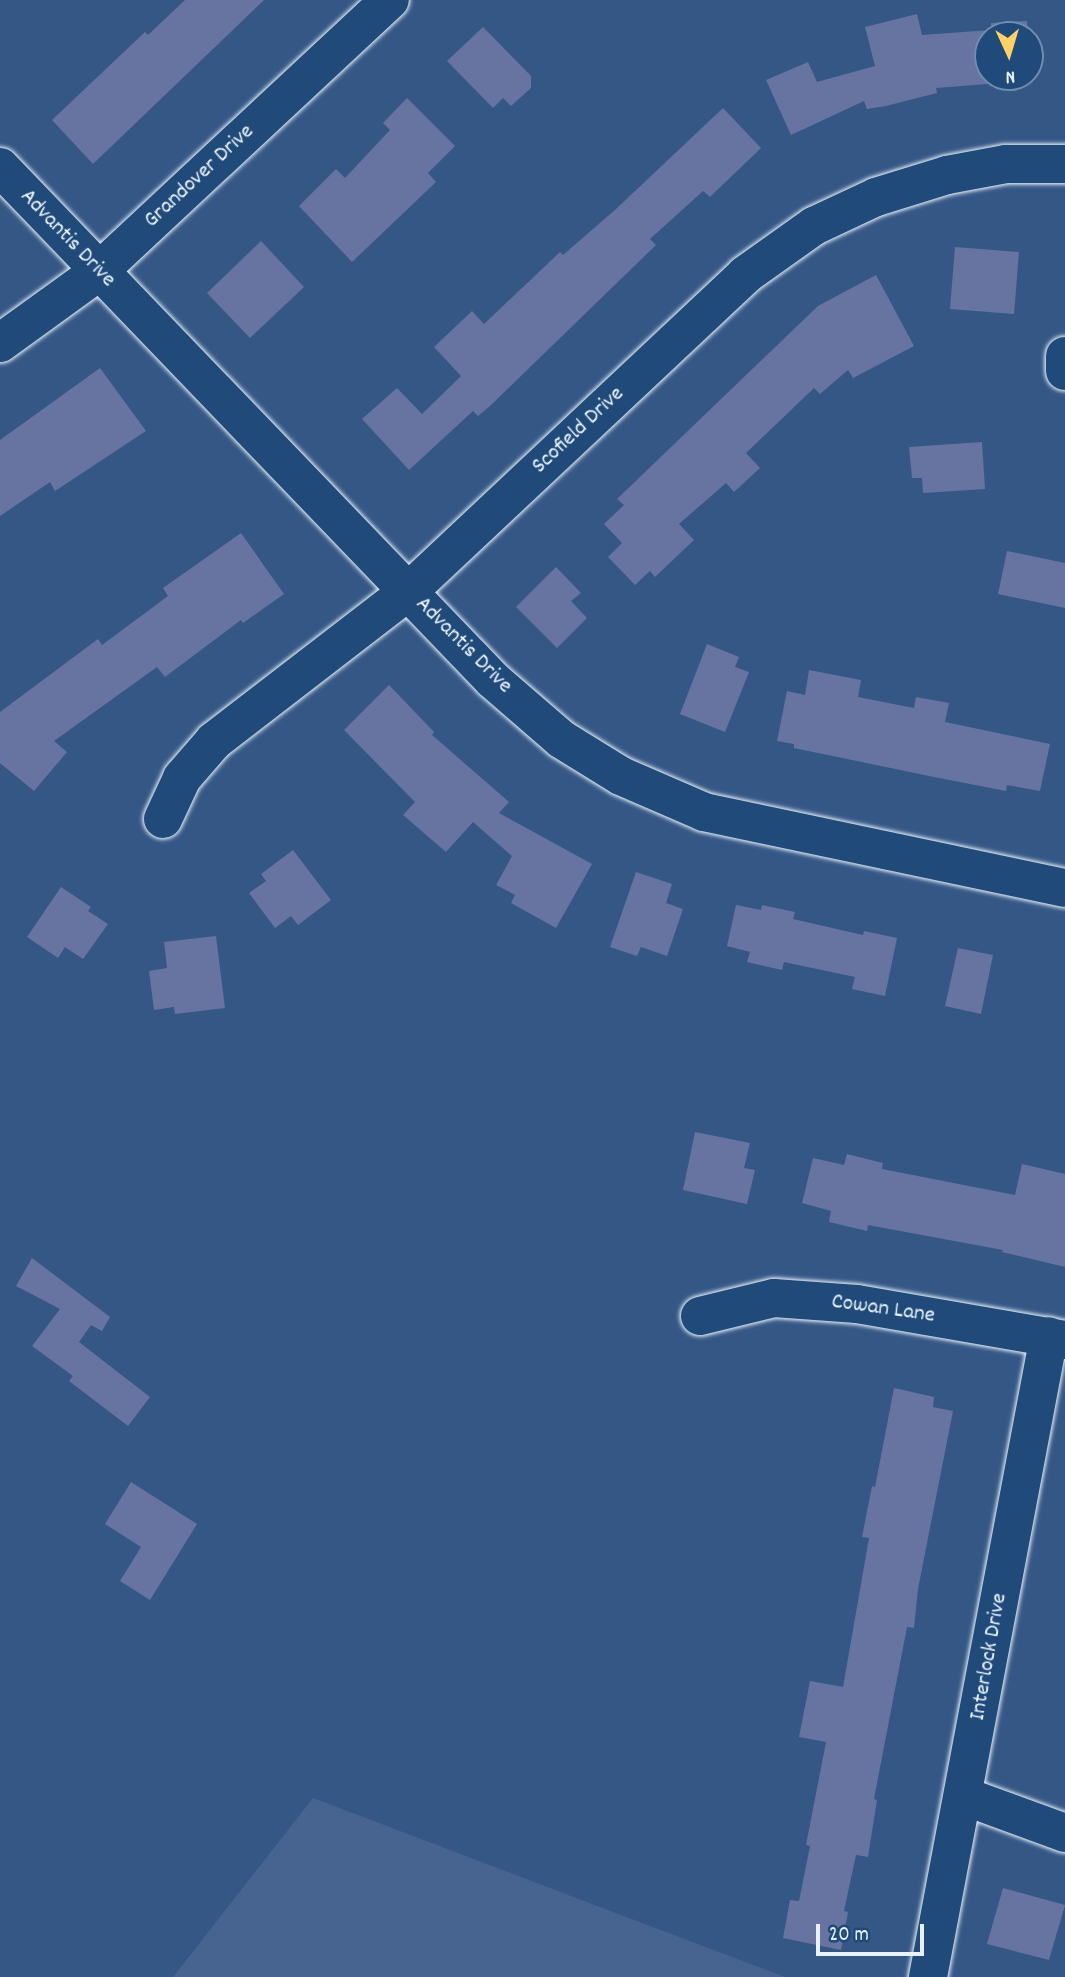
<!DOCTYPE html>
<html>
<head>
<meta charset="utf-8">
<style>
	body { margin:0 }
	#map { position:relative; width:1065px; height:1977px; overflow:hidden; background:#355786; font-family:Dekko,sans-serif }
	div>[style] { position:absolute }
	.built>* { inset:0; background:#476390 }
	.building>* { inset:0; background:#6774a1 }
	.roads { filter:drop-shadow(0 0 2px #e8f1f8) drop-shadow(0 0 2px #e8f1f8) }
	.street>* { height:38px; margin:-19px; padding:0 19px; transform-origin:19px; border-radius:19px; background:#1f4a7a }
	span { translate:-50% -50%; white-space:nowrap; text-align:center; line-height:1.15; -webkit-text-stroke:6px #1f4a7a; paint-order:stroke }
	.street-label { font-size:23px; color:#e8f1f8 }
	.north { position:absolute; left:974px; top:21px; width:70px; height:70px; box-sizing:border-box; background:#1f4a7a; border:2px solid #6f8dac; border-radius:50%; rotate:176deg; font-size:19px; font-weight:700; line-height:28px; text-align:center; color:#e8f1f8 }
	.north::after { content:''; display:block; margin:auto; width:24px; height:32px; background:#ffd166; clip-path:polygon(50% 0,100% 100%,50% 72%,0 100%) }
	.scale { position:absolute; left:816px; top:1924px; width:108px; height:32px; box-sizing:border-box; border:4px solid #e8f1f8; border-top:0; padding-left:9px; font-size:21px; line-height:24px; white-space:nowrap; color:#e8f1f8; -webkit-text-stroke:5px #1f4a7a; paint-order:stroke }
</style>
</head>
<body>
<div id="map">
	<div class="built">
		<i style="clip-path:polygon(313px 1798px,592px 1904px,785px 1977px,173px 1977px)"></i>
	</div>
	<div class="building">
		<i style="clip-path:polygon(185px 0,264px 0,93px 164px,52px 120px,145px 32px,148px 35px)"></i>
		<i style="clip-path:polygon(917px 14px,922px 35px,991px 30px,991px 23px,1027px 21px,1028px 35px,988px 35px,988px 77px,999px 77px,999px 83px,936px 88px,937px 93px,886px 106px,867px 109px,864px 101px,791px 135px,766px 80px,808px 62px,817px 82px,875px 66px,865px 27px)"></i>
		<i style="clip-path:polygon(483px 27px,531px 76px,531px 88px,511px 106px,503px 98px,493px 108px,447px 61px)"></i>
		<i style="clip-path:polygon(407px 98px,455px 146px,428px 173px,436px 182px,352px 262px,299px 206px,336px 169px,345px 178px,390px 130px,383px 123px)"></i>
		<i style="clip-path:polygon(723px 108px,761px 148px,710px 197px,703px 191px,650px 239px,656px 245px,490px 406px,478px 416px,473px 411px,409px 470px,362px 419px,397px 388px,422px 414px,461px 376px,434px 347px,472px 311px,484px 324px,560px 252px,563px 255px,616px 209px)"></i>
		<i style="clip-path:polygon(261px 241px,304px 287px,250px 338px,207px 293px)"></i>
		<i style="clip-path:polygon(955px 247px,1019px 252px,1014px 314px,950px 309px)"></i>
		<i style="clip-path:polygon(876px 275px,914px 346px,853px 378px,848px 370px,820px 394px,814px 388px,746px 453px,760px 468px,734px 492px,726px 483px,679px 524px,694px 540px,655px 577px,650px 571px,635px 585px,608px 557px,622px 543px,604px 524px,624px 505px,617px 499px,818px 306px)"></i>
		<i style="clip-path:polygon(100px 368px,146px 431px,55px 491px,50px 482px,0 516px,0 440px)"></i>
		<i style="clip-path:polygon(982px 442px,985px 489px,923px 493px,922px 478px,912px 478px,909px 447px)"></i>
		<i style="clip-path:polygon(241px 533px,284px 594px,243px 623px,241px 620px,165px 677px,157px 667px,54px 741px,67px 752px,34px 791px,0 763px,0 712px,98px 639px,102px 645px,168px 596px,163px 588px)"></i>
		<i style="clip-path:polygon(1007px 551px,1065px 563px,1065px 608px,998px 594px)"></i>
		<i style="clip-path:polygon(556px 567px,581px 593px,571px 601px,587px 618px,557px 648px,516px 607px)"></i>
		<i style="clip-path:polygon(707px 644px,739px 657px,735px 667px,749px 672px,725px 732px,680px 714px)"></i>
		<i style="clip-path:polygon(809px 670px,861px 680px,858px 697px,914px 708px,916px 697px,949px 703px,945px 722px,1050px 744px,1040px 791px,1007px 785px,1006px 791px,934px 777px,794px 748px,794px 744px,777px 741px,787px 691px,805px 695px)"></i>
		<i style="clip-path:polygon(389px 685px,434px 732px,432px 735px,509px 802px,499px 813px,592px 864px,556px 928px,511px 903px,515px 895px,496px 885px,512px 856px,473px 822px,446px 852px,403px 815px,415px 802px,344px 730px)"></i>
		<i style="clip-path:polygon(293px 850px,331px 900px,298px 925px,291px 916px,275px 928px,249px 893px,266px 881px,261px 874px)"></i>
		<i style="clip-path:polygon(636px 872px,672px 884px,666px 903px,683px 909px,667px 956px,641px 947px,637px 956px,610px 947px)"></i>
		<i style="clip-path:polygon(61px 887px,91px 907px,88px 911px,108px 924px,83px 959px,65px 947px,58px 958px,27px 937px)"></i>
		<i style="clip-path:polygon(736px 905px,761px 910px,762px 905px,795px 912px,793px 919px,863px 935px,864px 931px,897px 938px,885px 996px,852px 989px,855px 977px,784px 962px,782px 970px,747px 962px,750px 952px,727px 946px)"></i>
		<i style="clip-path:polygon(216px 936px,225px 1008px,175px 1014px,174px 1007px,154px 1010px,149px 971px,167px 968px,164px 942px)"></i>
		<i style="clip-path:polygon(958px 948px,993px 955px,981px 1014px,945px 1006px)"></i>
		<i style="clip-path:polygon(695px 1132px,750px 1143px,744px 1168px,755px 1170px,747px 1204px,683px 1190px)"></i>
		<i style="clip-path:polygon(847px 1154px,883px 1163px,882px 1169px,1015px 1195px,1022px 1164px,1065px 1174px,1065px 1267px,1002px 1252px,1003px 1250px,868px 1225px,867px 1231px,829px 1222px,831px 1211px,802px 1203px,813px 1158px,844px 1165px)"></i>
		<i style="clip-path:polygon(32px 1258px,110px 1317px,102px 1331px,91px 1325px,79px 1342px,150px 1397px,128px 1426px,69px 1381px,73px 1376px,32px 1346px,60px 1309px,16px 1286px)"></i>
		<i style="clip-path:polygon(894px 1388px,934px 1397px,933px 1407px,953px 1411px,918px 1589px,914px 1628px,907px 1627px,874px 1799px,877px 1800px,868px 1857px,856px 1855px,844px 1911px,848px 1912px,841px 1950px,783px 1938px,790px 1900px,799px 1901px,810px 1846px,806px 1845px,826px 1742px,799px 1737px,810px 1681px,843px 1687px,869px 1538px,862px 1537px,872px 1486px,875px 1487px)"></i>
		<i style="clip-path:polygon(131px 1482px,197px 1524px,150px 1600px,120px 1581px,141px 1547px,105px 1524px)"></i>
		<i style="clip-path:polygon(1003px 1888px,1065px 1905px,1049px 1960px,987px 1944px)"></i>
	</div>
	<div class="roads">
		<div class="street">
			<i style="left:0;top:167px;width:711px;rotate:46.14deg"></i>
			<i style="left:493px;top:680px;width:90px;rotate:40.9deg"></i>
			<i style="left:561px;top:739px;width:70px;rotate:31.7deg"></i>
			<i style="left:621px;top:776px;width:90px;rotate:23.4deg"></i>
			<i style="left:704px;top:812px;width:369px;rotate:11.9deg"></i>
			<i style="left:0;top:343px;width:121px;rotate:-35.9deg"></i>
			<i style="left:98px;top:272px;width:399px;rotate:-43deg"></i>
			<i style="left:1065px;top:356px;width:15px;rotate:90deg"></i>
			<i style="left:163px;top:819px;width:45px;rotate:-65.1deg"></i>
			<i style="left:182px;top:778px;width:49px;rotate:-49.1deg"></i>
			<i style="left:214px;top:741px;width:246px;rotate:-37.6deg"></i>
			<i style="left:409px;top:591px;width:461px;rotate:-43.2deg"></i>
			<i style="left:745px;top:275px;width:85px;rotate:-35.4deg"></i>
			<i style="left:814px;top:226px;width:68px;rotate:-25.1deg"></i>
			<i style="left:876px;top:197px;width:74px;rotate:-17.2deg"></i>
			<i style="left:947px;top:175px;width:60px;rotate:-10.6deg"></i>
			<i style="left:1006px;top:164px;width:59px"></i>
			<i style="left:700px;top:1316px;width:76px;rotate:-13.7deg"></i>
			<i style="left:774px;top:1298px;width:83px;rotate:4.1deg"></i>
			<i style="left:857px;top:1304px;width:211px;rotate:9.8deg"></i>
			<i style="left:964px;top:1796px;width:108px;rotate:20.1deg"></i>
			<i style="left:928px;top:1977px;width:652px;rotate:-79.31deg"></i>
		</div>
	</div>
	<div class="street-label">
		<span style="left:200px;top:177px;rotate:-43deg">Grandover Drive</span>
		<span style="left:67px;top:239px;rotate:46deg">Advantis Drive</span>
		<span style="left:579px;top:431px;rotate:-43deg">Scofield Drive</span>
		<span style="left:463px;top:646px;rotate:45deg">Advantis Drive</span>
		<span style="left:883px;top:1310px;rotate:8deg">Cowan Lane</span>
		<span style="left:990px;top:1657px;rotate:-80deg">Interlock Drive</span>
	</div>
	<div class="north">N</div>
	<div class="scale">20 m</div>
</div>
</body>
</html>
